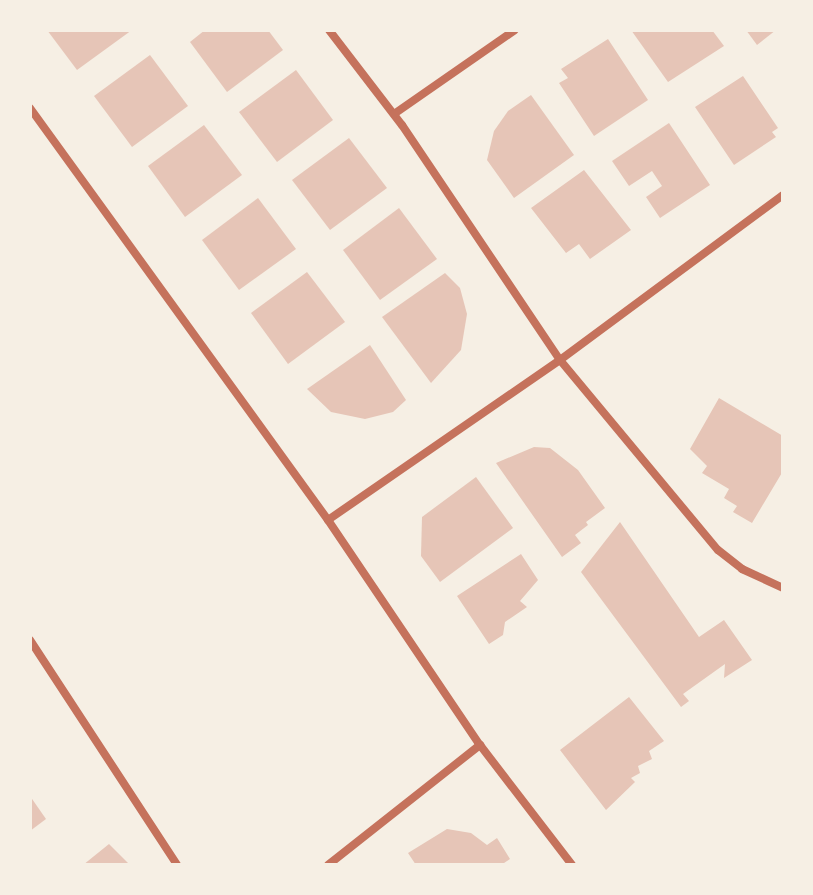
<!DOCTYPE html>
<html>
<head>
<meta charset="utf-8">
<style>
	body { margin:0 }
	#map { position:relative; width:813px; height:895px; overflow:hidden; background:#f6efe4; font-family:"Source Sans 3",sans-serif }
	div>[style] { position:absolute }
	.building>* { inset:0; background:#e6c5b7 }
	.minor>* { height:8px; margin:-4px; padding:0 4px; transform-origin:4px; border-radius:4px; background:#c5725c }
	span { translate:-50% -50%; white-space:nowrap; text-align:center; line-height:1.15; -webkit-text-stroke:7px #f6efe4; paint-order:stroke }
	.frame { position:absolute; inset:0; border:32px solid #f6efe4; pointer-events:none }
</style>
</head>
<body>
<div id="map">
	<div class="building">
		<i style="clip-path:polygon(47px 30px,132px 30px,77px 70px)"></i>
		<i style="clip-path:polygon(205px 30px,268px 30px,283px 50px,227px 92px,190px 42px)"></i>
		<i style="clip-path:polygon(631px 30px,712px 30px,724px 46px,668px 82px)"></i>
		<i style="clip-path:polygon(746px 30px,776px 30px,757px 45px)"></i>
		<i style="clip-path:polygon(608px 39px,648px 100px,594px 136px,559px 83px,568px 78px,561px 69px)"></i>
		<i style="clip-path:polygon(150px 55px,188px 106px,132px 147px,94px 96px)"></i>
		<i style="clip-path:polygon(296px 70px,333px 120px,277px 162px,239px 112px)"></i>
		<i style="clip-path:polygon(743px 76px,778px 128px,772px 132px,776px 137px,734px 165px,695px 107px)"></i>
		<i style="clip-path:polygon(531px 95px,574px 155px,514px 198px,487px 160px,494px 131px,508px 111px)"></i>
		<i style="clip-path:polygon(669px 123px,710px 185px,660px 218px,646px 197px,662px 186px,652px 171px,629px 186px,612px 161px)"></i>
		<i style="clip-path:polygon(204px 125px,242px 175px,185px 217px,148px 166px)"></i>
		<i style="clip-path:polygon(349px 138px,387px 188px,330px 230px,292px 180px)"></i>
		<i style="clip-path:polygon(584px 170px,631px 230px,590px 259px,579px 244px,566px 253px,531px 208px)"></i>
		<i style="clip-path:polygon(258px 198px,296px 249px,239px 290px,202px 240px)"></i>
		<i style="clip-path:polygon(399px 208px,437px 259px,380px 300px,343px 250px)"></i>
		<i style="clip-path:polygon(307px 272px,345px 322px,288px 364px,251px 313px)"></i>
		<i style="clip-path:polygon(445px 273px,460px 288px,467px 314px,461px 350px,431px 383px,382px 317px)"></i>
		<i style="clip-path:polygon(370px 345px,406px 400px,393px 412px,365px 419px,331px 412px,307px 389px)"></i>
		<i style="clip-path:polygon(719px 398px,783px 436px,783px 471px,752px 523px,733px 512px,737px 506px,724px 498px,729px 489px,702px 473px,707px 466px,690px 449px)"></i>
		<i style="clip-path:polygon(534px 447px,550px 448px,578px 470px,605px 508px,586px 522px,588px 525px,575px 535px,581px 543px,562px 557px,496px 463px)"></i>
		<i style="clip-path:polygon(476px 477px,513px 528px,440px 582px,421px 556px,422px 517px)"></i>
		<i style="clip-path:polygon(620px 522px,699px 637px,724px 620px,752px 660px,724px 678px,725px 664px,683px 694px,689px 701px,681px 707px,581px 572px)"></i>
		<i style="clip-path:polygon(521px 554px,538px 580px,520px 601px,527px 607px,505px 622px,503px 635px,489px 644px,457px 596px)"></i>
		<i style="clip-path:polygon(629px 697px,664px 741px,649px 751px,652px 759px,638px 766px,640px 773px,631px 778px,635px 782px,606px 810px,560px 750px)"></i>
		<i style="clip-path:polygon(30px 796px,46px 819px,30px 831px)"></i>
		<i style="clip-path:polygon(447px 829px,471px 833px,487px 845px,497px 838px,510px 859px,501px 865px,416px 865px,408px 853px)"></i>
		<i style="clip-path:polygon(109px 844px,130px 865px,83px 865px)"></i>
	</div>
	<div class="minor">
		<i style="left:329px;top:30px;width:120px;rotate:52.5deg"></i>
		<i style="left:402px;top:125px;width:283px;rotate:56.1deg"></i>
		<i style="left:560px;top:360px;width:247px;rotate:50.3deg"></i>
		<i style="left:718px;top:550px;width:31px;rotate:38deg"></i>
		<i style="left:742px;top:569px;width:45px;rotate:24.9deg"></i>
		<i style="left:30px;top:108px;width:508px;rotate:54.12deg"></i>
		<i style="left:328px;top:520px;width:272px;rotate:56deg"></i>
		<i style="left:480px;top:745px;width:151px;rotate:52.5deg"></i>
		<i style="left:394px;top:114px;width:147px;rotate:-34.8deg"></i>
		<i style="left:328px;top:520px;width:282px;rotate:-34.6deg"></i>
		<i style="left:560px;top:360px;width:277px;rotate:-36.5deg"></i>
		<i style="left:30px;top:640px;width:269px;rotate:56.8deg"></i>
		<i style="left:328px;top:865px;width:194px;rotate:-38.3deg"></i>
	</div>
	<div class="frame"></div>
</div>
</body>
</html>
